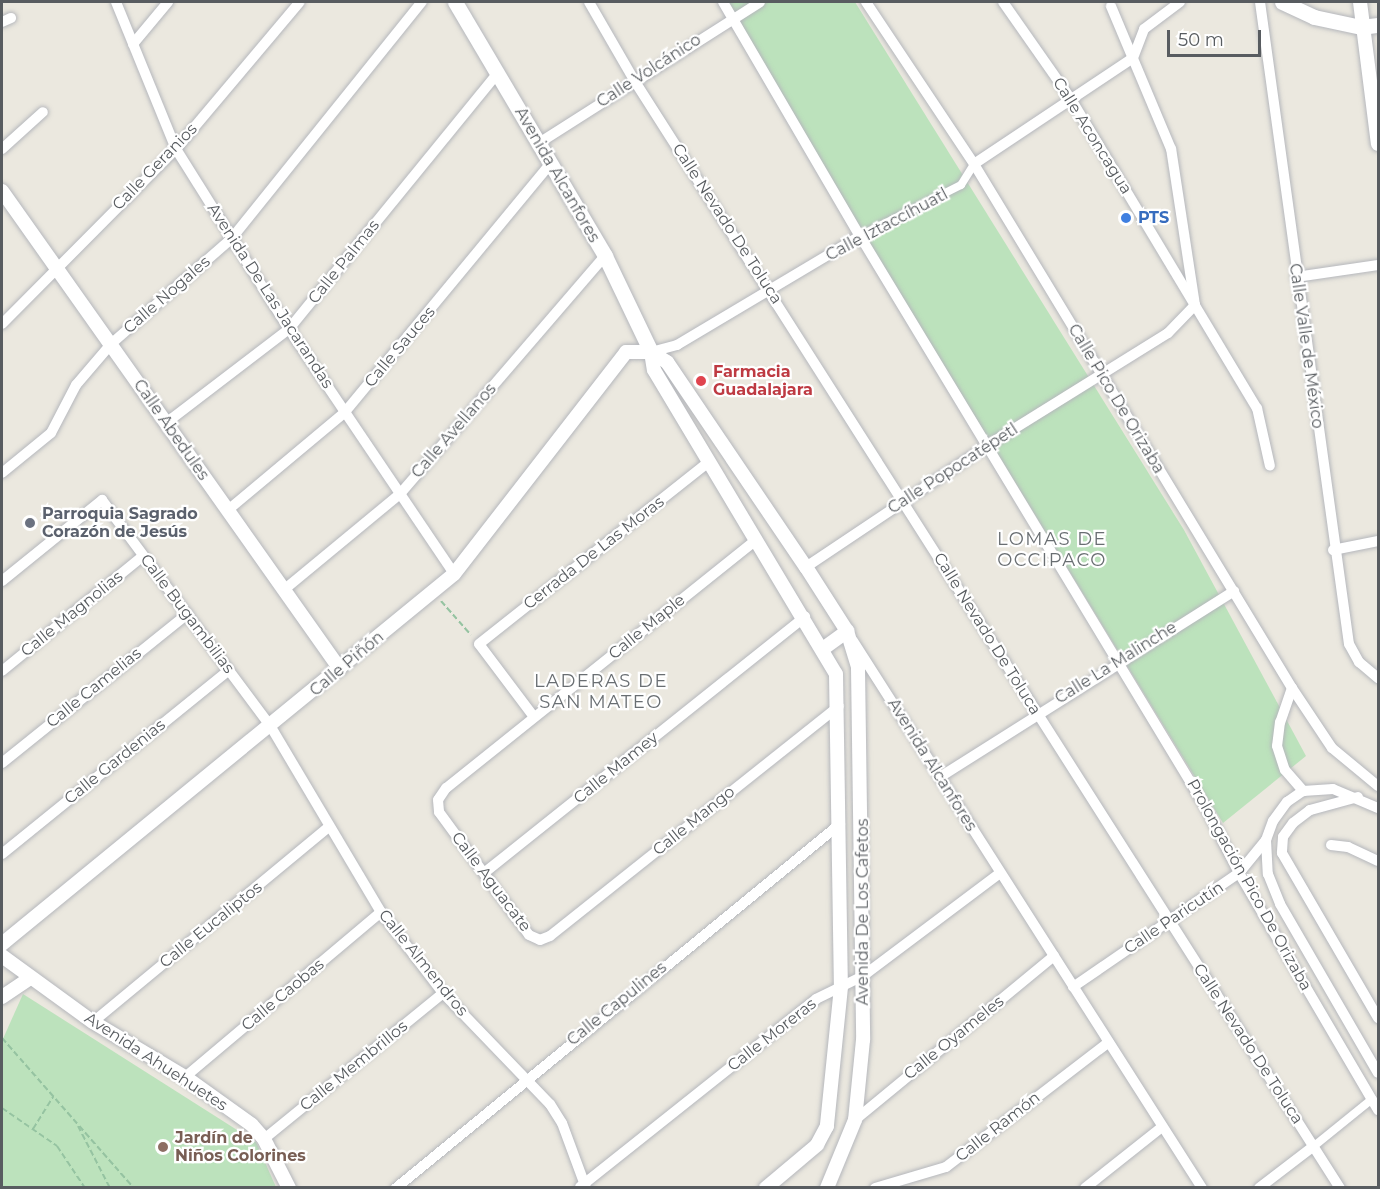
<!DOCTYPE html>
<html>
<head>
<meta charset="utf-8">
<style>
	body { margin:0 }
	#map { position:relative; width:1380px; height:1189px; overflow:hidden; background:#ebe8df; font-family:Montserrat,sans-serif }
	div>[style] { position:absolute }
	.green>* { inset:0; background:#bce2bc }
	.path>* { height:2px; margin-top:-1px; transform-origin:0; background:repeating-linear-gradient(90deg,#95c3a1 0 6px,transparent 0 9px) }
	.roads { filter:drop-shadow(0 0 2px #b5b7bc) drop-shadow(0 0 2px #b5b7bc) }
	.pedestrian>* { height:8px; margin:-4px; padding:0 4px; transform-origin:4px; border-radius:4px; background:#fff }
	.minor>* { height:10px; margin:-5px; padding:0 5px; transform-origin:5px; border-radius:5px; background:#fff }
	.tertiary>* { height:14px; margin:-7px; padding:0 7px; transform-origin:7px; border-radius:7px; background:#fff }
	.secondary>* { height:15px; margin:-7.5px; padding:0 7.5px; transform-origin:7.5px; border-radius:7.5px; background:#fff }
	.dots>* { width:16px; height:16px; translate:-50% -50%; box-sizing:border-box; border:3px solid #fff; border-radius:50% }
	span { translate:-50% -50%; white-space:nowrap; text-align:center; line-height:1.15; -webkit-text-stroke:4.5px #fff; paint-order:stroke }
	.street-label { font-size:16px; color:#585c60 }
	.shop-label { font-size:16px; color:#366cbe; font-weight:700 }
	.left { translate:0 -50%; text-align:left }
	.health-label { font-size:16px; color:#be3a42; font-weight:700 }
	.worship-label { font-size:16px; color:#5b616d; font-weight:700 }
	.education-label { font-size:16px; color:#785e54; font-weight:700 }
	.neighbourhood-label { font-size:18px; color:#696e72; letter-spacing:1.5px }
	.frame { position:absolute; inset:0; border:3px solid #585c60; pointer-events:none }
	.scale { position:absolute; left:1167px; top:30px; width:94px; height:27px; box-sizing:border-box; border:3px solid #585c60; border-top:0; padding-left:8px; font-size:18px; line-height:21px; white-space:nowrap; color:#585c60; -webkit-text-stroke:4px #fff; paint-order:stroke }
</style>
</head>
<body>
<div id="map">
	<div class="green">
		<i style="clip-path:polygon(722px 2px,855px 2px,1184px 530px,1306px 756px,1223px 823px)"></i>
		<i style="clip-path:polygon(23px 994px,256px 1142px,276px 1187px,2px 1187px,2px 1041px)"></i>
	</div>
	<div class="path">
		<i style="left:441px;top:601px;width:45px;rotate:48.6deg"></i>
		<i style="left:2px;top:1038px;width:200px;rotate:48.7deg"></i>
		<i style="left:2px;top:1108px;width:67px;rotate:34.6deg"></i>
		<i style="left:57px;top:1146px;width:50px;rotate:56.3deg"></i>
		<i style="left:78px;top:1126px;width:70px;rotate:62.7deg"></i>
		<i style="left:33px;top:1129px;width:38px;rotate:-58deg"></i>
	</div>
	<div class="roads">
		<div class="pedestrian">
			<i style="left:860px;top:236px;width:113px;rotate:-26.8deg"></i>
			<i style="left:961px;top:185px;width:25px;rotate:-58deg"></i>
			<i style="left:1314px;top:1146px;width:75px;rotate:-39deg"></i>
		</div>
		<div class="minor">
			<i style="left:116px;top:2px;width:159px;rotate:67.8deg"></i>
			<i style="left:176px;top:149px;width:213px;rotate:57.9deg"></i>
			<i style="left:289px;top:329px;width:295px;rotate:56deg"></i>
			<i style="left:589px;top:2px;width:90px;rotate:60deg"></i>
			<i style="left:634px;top:80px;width:1314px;rotate:57.5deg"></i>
			<i style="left:723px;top:2px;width:271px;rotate:59.7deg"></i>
			<i style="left:860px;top:236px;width:666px;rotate:58.82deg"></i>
			<i style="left:1205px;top:806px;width:75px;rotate:63.1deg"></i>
			<i style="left:1239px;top:873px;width:275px;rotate:59.6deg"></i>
			<i style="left:866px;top:2px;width:195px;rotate:56.3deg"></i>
			<i style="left:974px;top:164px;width:613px;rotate:58.75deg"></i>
			<i style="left:1292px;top:688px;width:72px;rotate:56.3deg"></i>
			<i style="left:1332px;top:748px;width:60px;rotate:39.6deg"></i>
			<i style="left:1003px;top:2px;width:118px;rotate:55deg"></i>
			<i style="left:1071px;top:99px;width:361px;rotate:59deg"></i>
			<i style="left:1257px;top:408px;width:59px;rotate:77.4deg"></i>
			<i style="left:1260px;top:2px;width:648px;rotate:82.11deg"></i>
			<i style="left:1349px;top:644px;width:21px;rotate:61deg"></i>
			<i style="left:1359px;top:662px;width:25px;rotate:40deg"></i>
			<i style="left:2px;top:22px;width:10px;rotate:-24deg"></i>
			<i style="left:133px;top:44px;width:55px;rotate:-50.2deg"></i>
			<i style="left:539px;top:143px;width:262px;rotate:-32.5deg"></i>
			<i style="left:2px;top:149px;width:55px;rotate:-42.1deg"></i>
			<i style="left:974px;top:164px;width:191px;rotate:-33.7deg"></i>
			<i style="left:1133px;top:58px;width:31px;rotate:-69deg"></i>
			<i style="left:1144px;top:29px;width:45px;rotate:-36.9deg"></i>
			<i style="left:1296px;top:277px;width:83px;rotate:-8.3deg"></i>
			<i style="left:2px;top:324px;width:247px;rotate:-45.2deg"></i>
			<i style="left:176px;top:149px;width:192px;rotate:-49.9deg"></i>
			<i style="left:651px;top:352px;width:27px;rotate:-15deg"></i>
			<i style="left:677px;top:345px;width:213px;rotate:-30.8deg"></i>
			<i style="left:166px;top:423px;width:155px;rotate:-37.4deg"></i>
			<i style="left:289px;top:329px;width:329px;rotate:-50.8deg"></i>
			<i style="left:2px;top:473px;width:63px;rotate:-39.2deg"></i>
			<i style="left:51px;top:433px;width:54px;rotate:-62.5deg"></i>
			<i style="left:76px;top:385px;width:54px;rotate:-49.5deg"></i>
			<i style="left:111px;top:344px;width:161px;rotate:-41.2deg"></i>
			<i style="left:232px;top:238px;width:303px;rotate:-51.2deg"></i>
			<i style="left:228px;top:510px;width:153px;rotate:-39.9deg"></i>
			<i style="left:345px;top:412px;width:323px;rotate:-50.4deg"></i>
			<i style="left:756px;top:540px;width:397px;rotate:141.3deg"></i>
			<i style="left:446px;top:788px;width:14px;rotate:124deg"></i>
			<i style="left:438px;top:800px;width:12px;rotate:85deg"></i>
			<i style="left:439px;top:812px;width:152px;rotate:53.8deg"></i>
			<i style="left:529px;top:935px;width:12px;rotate:24deg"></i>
			<i style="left:540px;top:940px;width:11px;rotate:-22deg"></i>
			<i style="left:550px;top:936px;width:369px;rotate:-38.5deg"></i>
			<i style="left:1333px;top:550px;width:46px;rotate:-11.3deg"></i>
			<i style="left:806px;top:567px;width:219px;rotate:-33.8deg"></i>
			<i style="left:988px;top:445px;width:212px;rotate:-31.9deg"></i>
			<i style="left:1168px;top:333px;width:39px;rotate:-46deg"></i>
			<i style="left:1195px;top:305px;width:158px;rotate:-98.7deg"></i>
			<i style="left:1171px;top:149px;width:155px;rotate:-112.8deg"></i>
			<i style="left:2px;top:581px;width:129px;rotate:-39deg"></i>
			<i style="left:102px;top:500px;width:283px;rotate:53.3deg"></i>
			<i style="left:271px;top:727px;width:215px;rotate:59.3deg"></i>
			<i style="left:381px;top:912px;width:102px;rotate:52.6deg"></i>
			<i style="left:443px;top:993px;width:154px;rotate:46.1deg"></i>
			<i style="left:550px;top:1104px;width:22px;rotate:58deg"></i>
			<i style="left:562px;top:1123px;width:69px;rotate:69.7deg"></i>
			<i style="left:285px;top:589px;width:149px;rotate:-39.6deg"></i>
			<i style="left:400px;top:494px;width:314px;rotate:-49.3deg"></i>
			<i style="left:853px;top:641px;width:649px;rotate:57.46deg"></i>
			<i style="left:2px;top:671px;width:182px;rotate:-39.2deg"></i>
			<i style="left:1292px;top:688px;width:36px;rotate:109deg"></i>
			<i style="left:1280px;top:722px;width:24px;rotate:97deg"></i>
			<i style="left:1277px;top:746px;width:25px;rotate:72deg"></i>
			<i style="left:1285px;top:770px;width:28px;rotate:49deg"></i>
			<i style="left:534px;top:717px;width:91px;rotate:-127deg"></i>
			<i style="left:479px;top:644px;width:293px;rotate:-38.4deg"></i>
			<i style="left:2px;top:763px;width:238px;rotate:-38.8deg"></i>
			<i style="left:940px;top:777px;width:348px;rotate:-32.3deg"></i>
			<i style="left:1358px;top:797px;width:50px;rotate:164.8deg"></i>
			<i style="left:1310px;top:810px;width:21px;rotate:143deg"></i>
			<i style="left:1293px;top:823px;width:17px;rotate:126deg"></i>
			<i style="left:1283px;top:837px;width:16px;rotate:94deg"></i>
			<i style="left:1282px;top:853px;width:191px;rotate:59.8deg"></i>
			<i style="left:1266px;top:840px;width:34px;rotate:87deg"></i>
			<i style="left:1268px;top:874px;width:32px;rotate:68deg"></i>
			<i style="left:1280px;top:904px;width:195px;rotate:59.9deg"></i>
			<i style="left:1331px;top:845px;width:17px;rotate:7deg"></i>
			<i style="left:1348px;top:847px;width:33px;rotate:25deg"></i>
			<i style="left:2px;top:854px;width:292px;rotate:-39deg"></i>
			<i style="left:484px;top:873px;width:411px;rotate:-38.6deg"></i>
			<i style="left:1073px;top:987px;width:201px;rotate:-34.5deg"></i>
			<i style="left:1239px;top:873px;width:43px;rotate:-50.7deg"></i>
			<i style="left:1266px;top:840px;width:20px;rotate:-70deg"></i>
			<i style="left:1273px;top:821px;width:24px;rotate:-54deg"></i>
			<i style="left:1287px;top:802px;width:19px;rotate:-35deg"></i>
			<i style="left:1303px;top:791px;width:30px;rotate:-4deg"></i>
			<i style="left:1333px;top:789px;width:49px;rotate:22.9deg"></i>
			<i style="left:93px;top:1022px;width:306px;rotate:-39.6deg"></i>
			<i style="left:185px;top:1077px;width:256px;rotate:-40.1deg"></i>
			<i style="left:855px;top:1120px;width:258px;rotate:-39.5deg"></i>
			<i style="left:264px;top:1139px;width:231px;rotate:-39.2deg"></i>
			<i style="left:580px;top:1187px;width:302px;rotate:-38.5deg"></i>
			<i style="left:816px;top:999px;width:52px;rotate:-26.1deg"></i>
			<i style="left:863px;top:976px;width:171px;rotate:-36.9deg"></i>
			<i style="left:396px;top:1188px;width:574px;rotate:-39.35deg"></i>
			<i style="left:875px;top:1188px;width:74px;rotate:-16.5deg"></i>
			<i style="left:946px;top:1167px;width:205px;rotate:-37.5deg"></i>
			<i style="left:1085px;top:1188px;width:98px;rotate:-38.4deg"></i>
			<i style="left:1259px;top:1188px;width:69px;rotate:-37.4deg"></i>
		</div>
		<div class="tertiary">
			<i style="left:1360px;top:2px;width:143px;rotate:82.8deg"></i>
			<i style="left:2px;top:191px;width:585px;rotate:54.74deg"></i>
			<i style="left:651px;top:352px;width:18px;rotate:81deg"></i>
			<i style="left:654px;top:370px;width:354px;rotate:59.1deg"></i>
			<i style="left:836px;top:674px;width:313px;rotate:89.1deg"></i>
			<i style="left:841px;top:987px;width:140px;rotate:95.8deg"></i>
			<i style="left:827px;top:1126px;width:21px;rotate:118deg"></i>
			<i style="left:817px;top:1145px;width:67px;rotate:139.9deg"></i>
			<i style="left:651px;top:352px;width:19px;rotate:32deg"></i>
			<i style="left:667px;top:362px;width:248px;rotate:55.9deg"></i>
			<i style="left:806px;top:567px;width:76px;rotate:57.4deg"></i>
			<i style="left:847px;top:631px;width:39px;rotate:73deg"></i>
			<i style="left:858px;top:668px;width:372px;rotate:89.2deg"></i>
			<i style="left:863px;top:1040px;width:80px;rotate:95.7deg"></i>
			<i style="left:855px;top:1120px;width:74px;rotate:112.4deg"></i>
			<i style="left:824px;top:648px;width:29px;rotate:-36deg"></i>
			<i style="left:2px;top:944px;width:584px;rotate:-39.3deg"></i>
			<i style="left:454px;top:574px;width:281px;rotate:-52.2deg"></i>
			<i style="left:626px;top:352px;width:25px"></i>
			<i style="left:2px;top:956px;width:112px;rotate:36deg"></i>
			<i style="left:93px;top:1022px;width:107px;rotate:30.9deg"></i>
			<i style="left:185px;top:1077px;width:82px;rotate:35.6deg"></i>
			<i style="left:252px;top:1125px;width:18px;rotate:49deg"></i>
			<i style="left:264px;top:1139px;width:55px;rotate:63deg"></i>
			<i style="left:2px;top:997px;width:34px;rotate:-34deg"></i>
		</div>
		<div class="secondary">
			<i style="left:455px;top:2px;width:295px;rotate:59.4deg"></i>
			<i style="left:605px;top:256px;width:106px;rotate:64.4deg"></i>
			<i style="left:1282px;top:2px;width:35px;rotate:25deg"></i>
			<i style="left:1314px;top:17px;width:48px;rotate:12deg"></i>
			<i style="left:1361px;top:27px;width:17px;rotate:-7deg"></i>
		</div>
	</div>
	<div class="dots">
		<i style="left:1126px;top:218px;background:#3f7fe0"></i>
		<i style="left:701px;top:381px;background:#e0444e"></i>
		<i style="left:30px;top:523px;background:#6b7280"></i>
		<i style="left:163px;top:1147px;background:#8d6e63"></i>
	</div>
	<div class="street-label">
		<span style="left:649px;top:71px;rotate:-33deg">Calle Volcánico</span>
		<span style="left:1092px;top:136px;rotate:58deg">Calle Aconcagua</span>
		<span style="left:155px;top:167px;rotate:-46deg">Calle Geranios</span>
		<span style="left:557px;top:175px;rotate:60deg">Avenida Alcanfores</span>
		<span style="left:727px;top:224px;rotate:57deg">Calle Nevado De Toluca</span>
		<span style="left:887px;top:225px;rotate:-28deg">Calle Iztaccíhuatl</span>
		<span style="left:344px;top:262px;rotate:-51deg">Calle Palmas</span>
		<span style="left:167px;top:295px;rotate:-41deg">Calle Nogales</span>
		<span style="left:270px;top:296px;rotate:57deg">Avenida De Las Jacarandas</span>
		<span style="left:1306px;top:346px;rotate:82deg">Calle Valle de México</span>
		<span style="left:400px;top:347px;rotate:-50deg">Calle Sauces</span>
		<span style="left:1116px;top:399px;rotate:59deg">Calle Pico De Orizaba</span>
		<span style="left:171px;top:430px;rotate:55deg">Calle Abedules</span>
		<span style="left:454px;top:431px;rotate:-49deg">Calle Avellanos</span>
		<span style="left:953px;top:469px;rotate:-33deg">Calle Popocatépetl</span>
		<span style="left:594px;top:553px;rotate:-38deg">Cerrada De Las Moras</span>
		<span style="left:72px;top:614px;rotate:-39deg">Calle Magnolias</span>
		<span style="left:187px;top:614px;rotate:53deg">Calle Bugambilias</span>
		<span style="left:647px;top:627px;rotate:-39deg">Calle Maple</span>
		<span style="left:987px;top:634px;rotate:58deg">Calle Nevado De Toluca</span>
		<span style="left:1116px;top:663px;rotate:-32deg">Calle La Malinche</span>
		<span style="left:347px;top:664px;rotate:-40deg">Calle Piñón</span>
		<span style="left:94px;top:688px;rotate:-39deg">Calle Camelias</span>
		<span style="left:115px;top:762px;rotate:-39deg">Calle Gardenias</span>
		<span style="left:932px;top:765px;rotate:58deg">Avenida Alcanfores</span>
		<span style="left:616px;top:768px;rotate:-39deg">Calle Mamey</span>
		<span style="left:694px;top:821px;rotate:-39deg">Calle Mango</span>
		<span style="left:491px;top:882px;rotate:53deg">Calle Aguacate</span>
		<span style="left:1249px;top:885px;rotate:61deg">Prolongación Pico De Orizaba</span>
		<span style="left:863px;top:912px;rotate:-90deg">Avenida De Los Cafetos</span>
		<span style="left:1174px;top:918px;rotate:-34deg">Calle Paricutín</span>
		<span style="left:211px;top:925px;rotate:-39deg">Calle Eucaliptos</span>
		<span style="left:423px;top:963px;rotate:51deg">Calle Almendros</span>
		<span style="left:283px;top:995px;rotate:-40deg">Calle Caobas</span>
		<span style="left:617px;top:1004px;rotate:-39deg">Calle Capulines</span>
		<span style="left:772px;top:1035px;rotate:-38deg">Calle Moreras</span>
		<span style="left:954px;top:1038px;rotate:-39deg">Calle Oyameles</span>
		<span style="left:1248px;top:1044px;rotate:57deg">Calle Nevado De Toluca</span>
		<span style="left:156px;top:1062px;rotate:33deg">Avenida Ahuehuetes</span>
		<span style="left:354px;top:1066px;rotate:-39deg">Calle Membrillos</span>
		<span style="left:998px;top:1127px;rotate:-38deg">Calle Ramón</span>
	</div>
	<div class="shop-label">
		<span class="left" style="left:1138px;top:218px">PTS</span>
	</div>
	<div class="health-label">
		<span class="left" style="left:713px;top:381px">Farmacia<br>Guadalajara</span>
	</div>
	<div class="worship-label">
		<span class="left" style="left:42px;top:523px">Parroquia Sagrado<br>Corazón de Jesús</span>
	</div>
	<div class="education-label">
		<span class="left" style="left:175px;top:1147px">Jardín de<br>Niños Colorines</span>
	</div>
	<div class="neighbourhood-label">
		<span style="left:1052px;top:550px">LOMAS DE<br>OCCIPACO</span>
		<span style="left:601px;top:692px">LADERAS DE<br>SAN MATEO</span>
	</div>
	<div class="frame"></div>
	<div class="scale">50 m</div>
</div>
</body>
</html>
